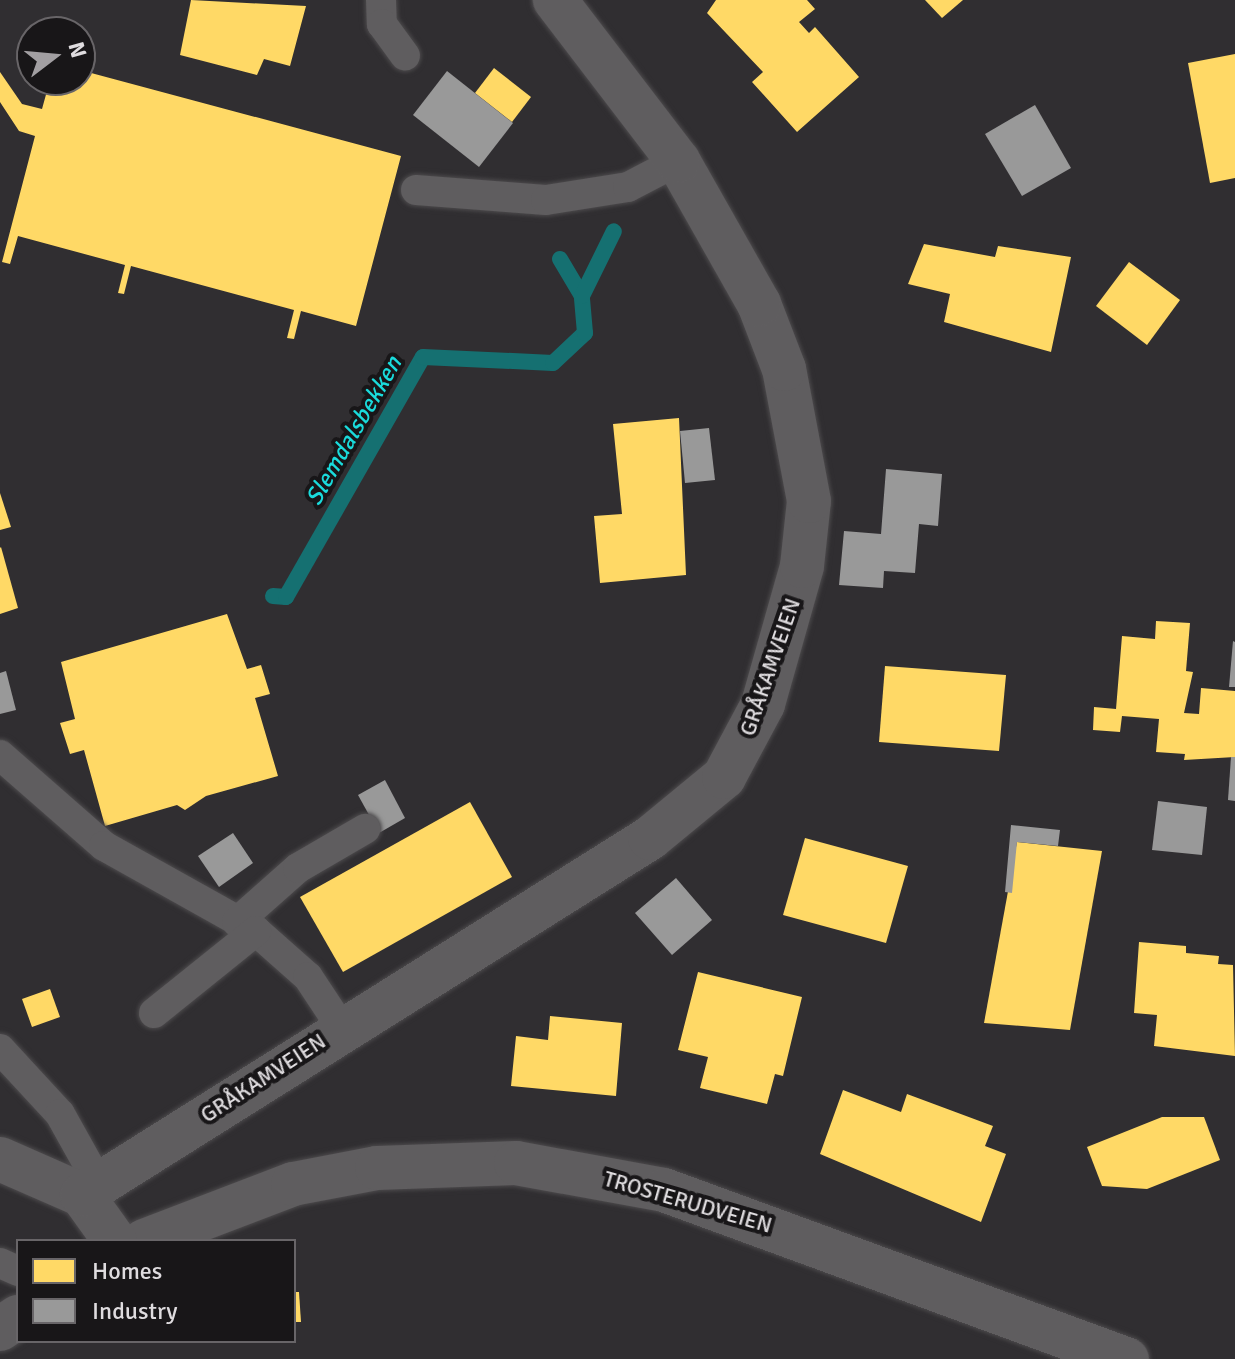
<!DOCTYPE html>
<html>
<head>
<meta charset="utf-8">
<style>
	body { margin:0 }
	#map { position:relative; width:1235px; height:1359px; overflow:hidden; background:#302e31; font-family:Signika,sans-serif }
	div>[style] { position:absolute }
	.homes>* { inset:0; background:#ffd966 }
	.industry>* { inset:0; background:#999 }
	.stream>* { height:16px; margin:-8px; padding:0 8px; transform-origin:8px; border-radius:8px; background:#157071 }
	.roads { filter:drop-shadow(0 0 2px #4c4a4c) drop-shadow(0 0 2px #4c4a4c) }
	.service>* { height:30px; margin:-15px; padding:0 15px; transform-origin:15px; border-radius:15px; background:#5f5d5f }
	.minor>* { height:44px; margin:-22px; padding:0 22px; transform-origin:22px; border-radius:22px; background:#5f5d5f }
	.tertiary>* { height:44px; margin:-22px; padding:0 22px; transform-origin:22px; border-radius:22px; background:#5f5d5f }
	span { translate:-50% -50%; white-space:nowrap; text-align:center; line-height:1.15; -webkit-text-stroke:8px #181618; paint-order:stroke }
	.street-label { font-size:22px; color:#dfdcdf }
	.water-label { font-size:24px; color:#1adbdc; font-style:italic }
	.legend { position:absolute; left:16px; top:1239px; width:280px; height:104px; box-sizing:border-box; background:#181618; border:2px solid #686568; margin:0; padding:10px 14px; list-style:none; font-size:24px; color:#dfdcdf }
	.legend li { display:flex; align-items:center; gap:16px; height:40px }
	.legend b { width:40px; border:2px solid #686568 }
	.north { position:absolute; left:16px; top:16px; width:80px; height:80px; box-sizing:border-box; background:#181618; border:2px solid #686568; border-radius:50%; rotate:74deg; font-size:22px; font-weight:700; line-height:32px; text-align:center; color:#dfdcdf }
	.north::after { content:''; display:block; margin:auto; width:28px; height:36px; background:#a29fa2; clip-path:polygon(50% 0,100% 100%,50% 72%,0 100%) }
</style>
</head>
<body>
<div id="map">
	<div class="homes">
		<i style="clip-path:polygon(191px 0,306px 6px,290px 66px,264px 59px,257px 75px,180px 55px)"></i>
		<i style="clip-path:polygon(716px 0,807px 0,815px 9px,799px 22px,809px 33px,815px 27px,859px 77px,797px 132px,752px 82px,763px 72px,707px 13px)"></i>
		<i style="clip-path:polygon(925px 0,963px 0,942px 18px)"></i>
		<i style="clip-path:polygon(1235px 54px,1235px 178px,1210px 183px,1188px 63px)"></i>
		<i style="clip-path:polygon(494px 68px,531px 97px,512px 122px,475px 93px)"></i>
		<i style="clip-path:polygon(80px 70px,401px 156px,356px 326px,301px 311px,294px 339px,287px 338px,294px 310px,131px 266px,124px 294px,118px 293px,125px 265px,18px 236px,10px 264px,2px 262px,35px 136px,19px 131px,0 102px,0 72px,22px 104px,42px 109px,50px 80px,80px 80px)"></i>
		<i style="clip-path:polygon(924px 244px,995px 257px,998px 246px,1071px 257px,1051px 352px,944px 322px,950px 294px,908px 284px)"></i>
		<i style="clip-path:polygon(1129px 262px,1180px 300px,1147px 345px,1096px 306px)"></i>
		<i style="clip-path:polygon(679px 418px,686px 575px,600px 583px,594px 516px,622px 514px,613px 424px)"></i>
		<i style="clip-path:polygon(0 493px,11px 527px,0 530px)"></i>
		<i style="clip-path:polygon(1px 547px,18px 608px,0 614px,0 548px)"></i>
		<i style="clip-path:polygon(227px 614px,247px 669px,261px 665px,270px 694px,255px 698px,278px 776px,206px 796px,185px 810px,177px 805px,105px 826px,84px 750px,70px 754px,60px 723px,75px 719px,61px 662px)"></i>
		<i style="clip-path:polygon(1156px 621px,1190px 623px,1186px 671px,1193px 672px,1184px 713px,1199px 714px,1201px 688px,1235px 691px,1235px 757px,1184px 760px,1185px 754px,1156px 752px,1159px 719px,1122px 716px,1120px 732px,1093px 730px,1094px 707px,1116px 709px,1122px 636px,1155px 639px)"></i>
		<i style="clip-path:polygon(885px 666px,1006px 675px,999px 751px,879px 742px)"></i>
		<i style="clip-path:polygon(470px 802px,512px 877px,343px 972px,300px 897px)"></i>
		<i style="clip-path:polygon(805px 838px,908px 866px,886px 943px,783px 915px)"></i>
		<i style="clip-path:polygon(1017px 842px,1102px 851px,1070px 1030px,984px 1023px)"></i>
		<i style="clip-path:polygon(1139px 942px,1186px 946px,1186px 953px,1219px 956px,1218px 964px,1233px 965px,1235px 1056px,1154px 1046px,1157px 1015px,1134px 1013px)"></i>
		<i style="clip-path:polygon(698px 972px,802px 997px,783px 1076px,775px 1074px,767px 1104px,700px 1088px,708px 1057px,678px 1050px)"></i>
		<i style="clip-path:polygon(50px 989px,60px 1017px,32px 1027px,22px 999px)"></i>
		<i style="clip-path:polygon(550px 1016px,622px 1023px,616px 1096px,511px 1086px,516px 1036px,548px 1040px)"></i>
		<i style="clip-path:polygon(843px 1090px,901px 1112px,907px 1094px,993px 1126px,985px 1146px,1006px 1154px,981px 1222px,820px 1154px)"></i>
		<i style="clip-path:polygon(1162px 1117px,1204px 1117px,1220px 1160px,1147px 1189px,1102px 1186px,1087px 1147px)"></i>
		<i style="clip-path:polygon(294px 1292px,299px 1292px,301px 1322px,294px 1322px)"></i>
	</div>
	<div class="industry">
		<i style="clip-path:polygon(447px 71px,513px 123px,479px 167px,413px 115px)"></i>
		<i style="clip-path:polygon(1035px 105px,1071px 168px,1022px 196px,985px 134px)"></i>
		<i style="clip-path:polygon(709px 428px,715px 480px,685px 483px,680px 431px)"></i>
		<i style="clip-path:polygon(886px 469px,942px 474px,938px 526px,919px 524px,915px 573px,884px 571px,883px 588px,839px 585px,844px 531px,881px 534px)"></i>
		<i style="clip-path:polygon(1233px 641px,1235px 642px,1235px 687px,1229px 687px)"></i>
		<i style="clip-path:polygon(6px 671px,16px 710px,0 714px,0 673px)"></i>
		<i style="clip-path:polygon(1231px 757px,1235px 757px,1235px 801px,1228px 800px)"></i>
		<i style="clip-path:polygon(385px 780px,405px 818px,379px 833px,358px 795px)"></i>
		<i style="clip-path:polygon(1158px 801px,1207px 807px,1202px 855px,1152px 850px)"></i>
		<i style="clip-path:polygon(1011px 825px,1060px 830px,1058px 846px,1017px 842px,1012px 893px,1005px 892px)"></i>
		<i style="clip-path:polygon(233px 833px,253px 863px,219px 887px,198px 856px)"></i>
		<i style="clip-path:polygon(676px 878px,712px 920px,672px 955px,635px 913px)"></i>
	</div>
	<div class="stream">
		<i style="left:560px;top:259px;width:43px;rotate:59.3deg"></i>
		<i style="left:273px;top:596px;width:13px;rotate:4deg"></i>
		<i style="left:286px;top:597px;width:276px;rotate:-60.3deg"></i>
		<i style="left:423px;top:357px;width:130px;rotate:2.6deg"></i>
		<i style="left:553px;top:363px;width:44px;rotate:-43.2deg"></i>
		<i style="left:585px;top:333px;width:37px;rotate:-95deg"></i>
		<i style="left:582px;top:296px;width:72px;rotate:-63.8deg"></i>
	</div>
	<div class="roads">
		<div class="service">
			<i style="left:381px;top:0;width:24px;rotate:88deg"></i>
			<i style="left:382px;top:24px;width:39px;rotate:54deg"></i>
			<i style="left:416px;top:190px;width:130px;rotate:4.4deg"></i>
			<i style="left:546px;top:200px;width:83px;rotate:-9deg"></i>
			<i style="left:628px;top:187px;width:56px;rotate:-27.5deg"></i>
			<i style="left:0;top:755px;width:138px;rotate:41.2deg"></i>
			<i style="left:104px;top:846px;width:174px;rotate:29.2deg"></i>
			<i style="left:256px;top:931px;width:69px;rotate:41.5deg"></i>
			<i style="left:308px;top:977px;width:60px;rotate:56.6deg"></i>
			<i style="left:237px;top:922px;width:81px;rotate:-41.5deg"></i>
			<i style="left:298px;top:868px;width:78px;rotate:-30.2deg"></i>
			<i style="left:154px;top:1013px;width:131px;rotate:-38.8deg"></i>
			<i style="left:0;top:1049px;width:88px;rotate:47.3deg"></i>
			<i style="left:60px;top:1114px;width:80px;rotate:60.9deg"></i>
			<i style="left:0;top:1263px;width:20px;rotate:24deg"></i>
		</div>
		<div class="minor">
			<i style="left:0;top:1159px;width:90px;rotate:23.7deg"></i>
			<i style="left:144px;top:1241px;width:160px;rotate:-20.9deg"></i>
			<i style="left:293px;top:1184px;width:86px;rotate:-10.8deg"></i>
			<i style="left:377px;top:1168px;width:139px;rotate:-2.1deg"></i>
			<i style="left:516px;top:1163px;width:150px;rotate:10.3deg"></i>
			<i style="left:664px;top:1190px;width:493px;rotate:20.1deg"></i>
		</div>
		<div class="tertiary">
			<i style="left:115px;top:1241px;width:57px;rotate:-125.7deg"></i>
			<i style="left:82px;top:1195px;width:671px;rotate:-32.15deg"></i>
			<i style="left:650px;top:838px;width:96px;rotate:-39.5deg"></i>
			<i style="left:724px;top:777px;width:83px;rotate:-61.9deg"></i>
			<i style="left:763px;top:704px;width:143px;rotate:-74.2deg"></i>
			<i style="left:802px;top:566px;width:65px;rotate:-83.9deg"></i>
			<i style="left:809px;top:501px;width:134px;rotate:-100.7deg"></i>
			<i style="left:784px;top:369px;width:70px;rotate:-111deg"></i>
			<i style="left:759px;top:304px;width:164px;rotate:-119.5deg"></i>
			<i style="left:678px;top:161px;width:203px;rotate:-127.4deg"></i>
			<i style="left:0;top:1329px;width:22px;rotate:-34deg"></i>
		</div>
	</div>
	<div class="street-label">
		<span style="left:770px;top:667px;rotate:-71deg">GRÅKAMVEIEN</span>
		<span style="left:263px;top:1078px;rotate:-33deg">GRÅKAMVEIEN</span>
		<span style="left:688px;top:1202px;rotate:16deg">TROSTERUDVEIEN</span>
	</div>
	<div class="water-label">
		<span style="left:354px;top:431px;rotate:-60deg">Slemdalsbekken</span>
	</div>
	<ul class="legend">
	<li><b style="height:22px;background:#ffd966"></b>Homes</li>
	<li><b style="height:22px;background:#999"></b>Industry</li>
	</ul>
	<div class="north">N</div>
</div>
</body>
</html>
